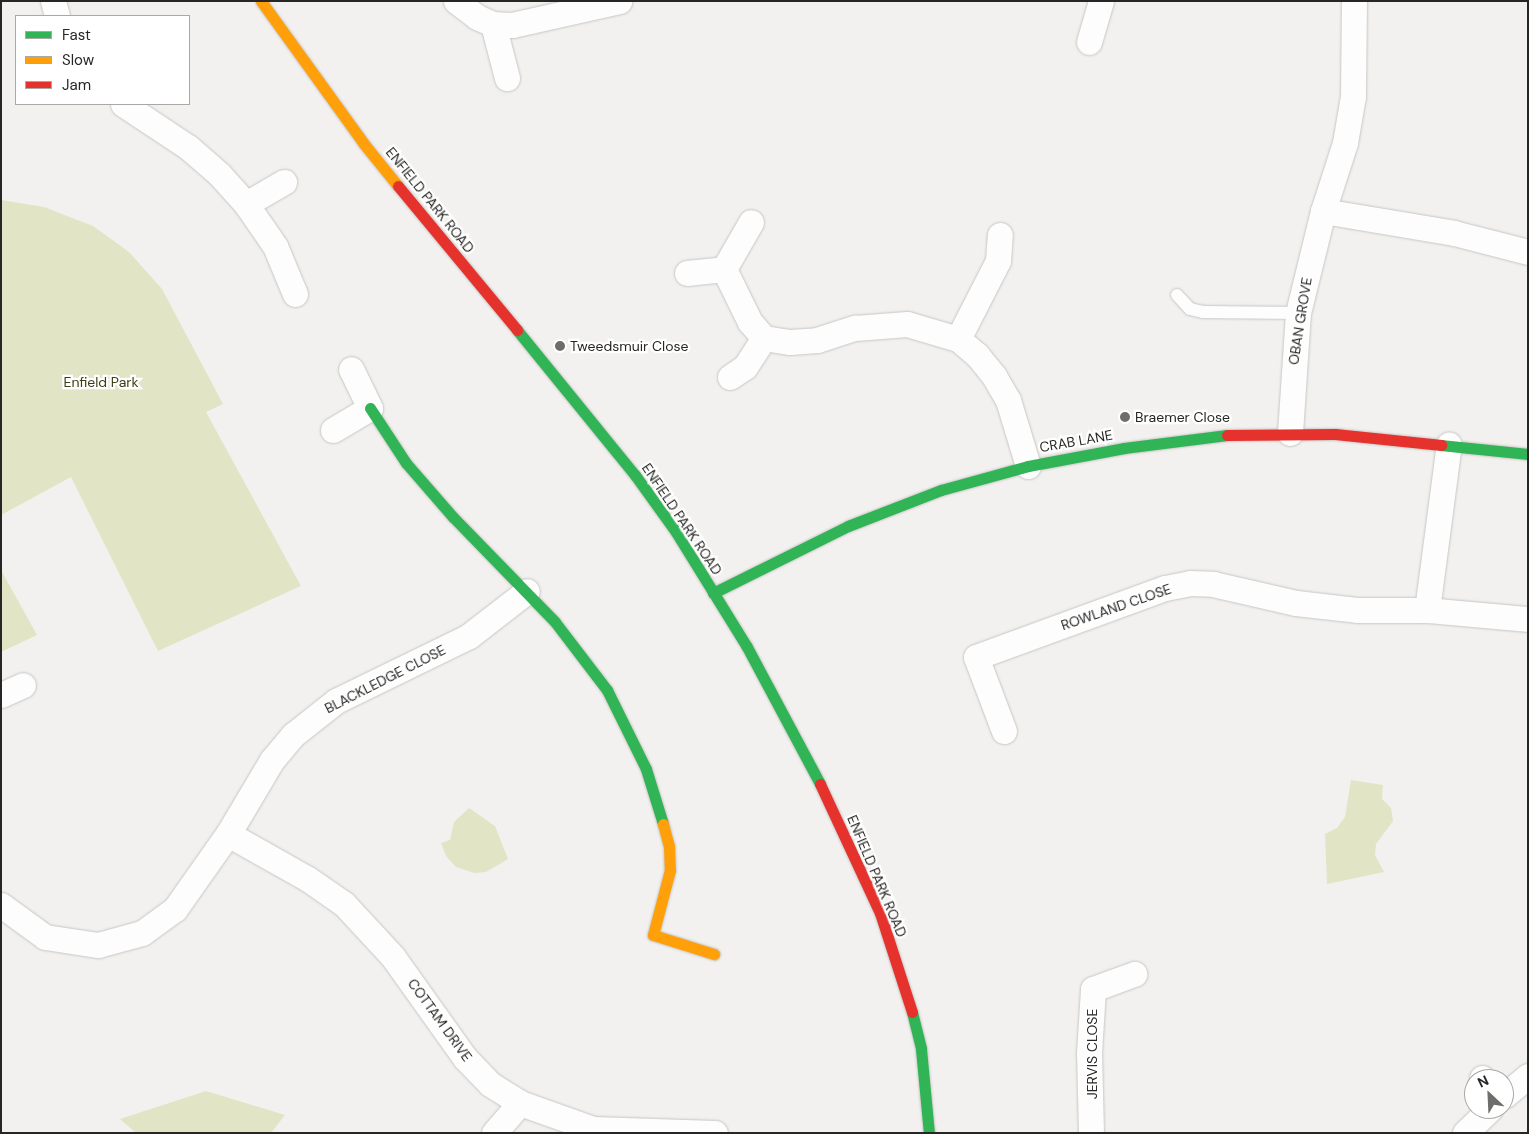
<!DOCTYPE html>
<html>
<head>
<meta charset="utf-8">
<style>
	body { margin:0 }
	#map { position:relative; width:1529px; height:1134px; overflow:hidden; background:#f3f1ef; font-family:"DM Sans",sans-serif }
	div>[style] { position:absolute }
	.green>* { inset:0; background:#e1e4c5 }
	.roads { filter:drop-shadow(0 0 1px #c6c6c4) drop-shadow(0 0 1px #c6c6c4) }
	.lane>* { height:12px; margin:-6px; padding:0 6px; transform-origin:6px; border-radius:6px; background:#fdfdfd }
	.street>* { height:25px; margin:-12.5px; padding:0 12.5px; transform-origin:12.5px; border-radius:12.5px; background:#fdfdfd }
	.fast>* { height:11px; margin:-5.5px; padding:0 5.5px; transform-origin:5.5px; border-radius:5.5px; background:#30b455 }
	.slow>* { height:11px; margin:-5.5px; padding:0 5.5px; transform-origin:5.5px; border-radius:5.5px; background:#ff9f0a }
	.jam>* { height:11px; margin:-5.5px; padding:0 5.5px; transform-origin:5.5px; border-radius:5.5px; background:#e5322d }
	.dots>* { width:14px; height:14px; translate:-50% -50%; box-sizing:border-box; border:2px solid #fff; border-radius:50% }
	span { translate:-50% -50%; white-space:nowrap; text-align:center; line-height:1.15; -webkit-text-stroke:4.5px #fff; paint-order:stroke }
	.street-label { font-size:14px; color:#262624 }
	.poi-label { font-size:14px; color:#262624 }
	.left { translate:0 -50%; text-align:left }
	.park-label { font-size:14px; color:#3c3e13 }
	.frame { position:absolute; inset:0; border:2px solid #262624; pointer-events:none }
	.legend { position:absolute; left:15px; top:15px; width:175px; height:90px; box-sizing:border-box; background:#fff; border:1px solid #a8a8a7; margin:0; padding:6px 9px; list-style:none; font-size:15px; color:#262624 }
	.legend li { display:flex; align-items:center; gap:10px; height:25px }
	.legend b { width:25px; border:1px solid #a8a8a7 }
	.north { position:absolute; left:1464px; top:1069px; width:50px; height:50px; box-sizing:border-box; background:#fff; border:1px solid #a8a8a7; border-radius:50%; rotate:335deg; font-size:14px; font-weight:700; line-height:20px; text-align:center; color:#262624 }
	.north::after { content:''; display:block; margin:auto; width:18px; height:22px; background:#6e6d6b; clip-path:polygon(50% 0,100% 100%,50% 72%,0 100%) }
</style>
</head>
<body>
<div id="map">
	<div class="green">
		<i style="clip-path:polygon(1px 200px,44px 207px,93px 226px,129px 252px,162px 289px,223px 404px,206px 412px,301px 586px,158px 651px,71px 477px,1px 515px)"></i>
		<i style="clip-path:polygon(1px 570px,37px 635px,1px 652px)"></i>
		<i style="clip-path:polygon(1351px 780px,1383px 785px,1382px 799px,1391px 808px,1393px 821px,1376px 844px,1375px 855px,1384px 872px,1327px 884px,1325px 834px,1337px 828px,1345px 817px)"></i>
		<i style="clip-path:polygon(469px 808px,495px 826px,508px 859px,486px 872px,474px 873px,456px 867px,446px 856px,441px 843px,450px 840px,454px 822px)"></i>
		<i style="clip-path:polygon(206px 1091px,285px 1115px,271px 1133px,136px 1133px,120px 1119px)"></i>
	</div>
	<div class="roads">
		<div class="lane">
			<i style="left:1177px;top:295px;width:19px;rotate:47deg"></i>
			<i style="left:1190px;top:309px;width:13px;rotate:13deg"></i>
			<i style="left:1203px;top:312px;width:95px;rotate:0.6deg"></i>
		</div>
		<div class="street">
			<i style="left:53px;top:1px;width:16px;rotate:75deg"></i>
			<i style="left:456px;top:1px;width:26px;rotate:37deg"></i>
			<i style="left:477px;top:17px;width:17px;rotate:24deg"></i>
			<i style="left:493px;top:24px;width:19px;rotate:3deg"></i>
			<i style="left:512px;top:25px;width:110px;rotate:-12.6deg"></i>
			<i style="left:493px;top:24px;width:56px;rotate:75.5deg"></i>
			<i style="left:1089px;top:42px;width:43px;rotate:-73.7deg"></i>
			<i style="left:123px;top:104px;width:78px;rotate:33.5deg"></i>
			<i style="left:188px;top:147px;width:41px;rotate:41.1deg"></i>
			<i style="left:219px;top:174px;width:40px;rotate:48deg"></i>
			<i style="left:246px;top:204px;width:51px;rotate:55.4deg"></i>
			<i style="left:275px;top:246px;width:52px;rotate:67.4deg"></i>
			<i style="left:246px;top:204px;width:44px;rotate:-30.1deg"></i>
			<i style="left:1323px;top:211px;width:133px;rotate:9.5deg"></i>
			<i style="left:1454px;top:233px;width:76px;rotate:14.4deg"></i>
			<i style="left:724px;top:269px;width:59px;rotate:63.9deg"></i>
			<i style="left:750px;top:322px;width:21px;rotate:49deg"></i>
			<i style="left:764px;top:338px;width:26px;rotate:9deg"></i>
			<i style="left:790px;top:342px;width:27px;rotate:-4deg"></i>
			<i style="left:817px;top:340px;width:40px;rotate:-18deg"></i>
			<i style="left:855px;top:328px;width:52px;rotate:-4.4deg"></i>
			<i style="left:907px;top:324px;width:53px;rotate:16.4deg"></i>
			<i style="left:958px;top:339px;width:25px;rotate:40deg"></i>
			<i style="left:977px;top:355px;width:27px;rotate:51deg"></i>
			<i style="left:994px;top:376px;width:28px;rotate:60deg"></i>
			<i style="left:1008px;top:400px;width:69px;rotate:73.1deg"></i>
			<i style="left:687px;top:273px;width:37px;rotate:-6deg"></i>
			<i style="left:724px;top:269px;width:54px;rotate:-60.1deg"></i>
			<i style="left:958px;top:339px;width:88px;rotate:-62.9deg"></i>
			<i style="left:998px;top:261px;width:26px;rotate:-86deg"></i>
			<i style="left:730px;top:377px;width:18px;rotate:-34deg"></i>
			<i style="left:745px;top:367px;width:35px;rotate:-57deg"></i>
			<i style="left:333px;top:430px;width:43px;rotate:-30.7deg"></i>
			<i style="left:370px;top:408px;width:43px;rotate:-116deg"></i>
			<i style="left:1290px;top:433px;width:120px;rotate:-86.2deg"></i>
			<i style="left:1298px;top:313px;width:105px;rotate:-76.2deg"></i>
			<i style="left:1323px;top:211px;width:71px;rotate:-72.1deg"></i>
			<i style="left:1345px;top:143px;width:48px;rotate:-80.3deg"></i>
			<i style="left:1353px;top:96px;width:95px;rotate:-89.4deg"></i>
			<i style="left:1427px;top:610px;width:167px;rotate:-82.5deg"></i>
			<i style="left:1px;top:695px;width:24px;rotate:-24deg"></i>
			<i style="left:1004px;top:731px;width:79px;rotate:-110.7deg"></i>
			<i style="left:976px;top:657px;width:201px;rotate:-20.1deg"></i>
			<i style="left:1165px;top:588px;width:25px;rotate:-11deg"></i>
			<i style="left:1190px;top:583px;width:23px;rotate:2deg"></i>
			<i style="left:1213px;top:584px;width:85px;rotate:12.9deg"></i>
			<i style="left:1296px;top:603px;width:61px;rotate:6.5deg"></i>
			<i style="left:1357px;top:610px;width:70px"></i>
			<i style="left:1427px;top:610px;width:101px;rotate:5.1deg"></i>
			<i style="left:228px;top:834px;width:92px;rotate:29.4deg"></i>
			<i style="left:308px;top:879px;width:44px;rotate:34.8deg"></i>
			<i style="left:344px;top:904px;width:72px;rotate:47.2deg"></i>
			<i style="left:393px;top:957px;width:124px;rotate:54.5deg"></i>
			<i style="left:465px;top:1058px;width:36px;rotate:46deg"></i>
			<i style="left:490px;top:1084px;width:36px;rotate:32deg"></i>
			<i style="left:520px;top:1103px;width:77px;rotate:19.6deg"></i>
			<i style="left:593px;top:1129px;width:122px;rotate:1.9deg"></i>
			<i style="left:1px;top:905px;width:54px;rotate:36deg"></i>
			<i style="left:45px;top:937px;width:54px;rotate:8.6deg"></i>
			<i style="left:98px;top:945px;width:46px;rotate:-15.3deg"></i>
			<i style="left:142px;top:933px;width:41px;rotate:-36deg"></i>
			<i style="left:175px;top:909px;width:92px;rotate:-54.8deg"></i>
			<i style="left:228px;top:834px;width:86px;rotate:-59.3deg"></i>
			<i style="left:272px;top:760px;width:33px;rotate:-50deg"></i>
			<i style="left:293px;top:735px;width:55px;rotate:-38.3deg"></i>
			<i style="left:336px;top:701px;width:148px;rotate:-26deg"></i>
			<i style="left:469px;top:636px;width:73px;rotate:-37.8deg"></i>
			<i style="left:1482px;top:1078px;width:1px;rotate:45deg"></i>
			<i style="left:1504px;top:1096px;width:31px;rotate:-40deg"></i>
			<i style="left:494px;top:1133px;width:40px;rotate:-49deg"></i>
			<i style="left:1091px;top:1133px;width:80px;rotate:-91.4deg"></i>
			<i style="left:1089px;top:1053px;width:64px;rotate:-86.4deg"></i>
			<i style="left:1093px;top:989px;width:44px;rotate:-20.1deg"></i>
			<i style="left:1465px;top:1133px;width:35px;rotate:-44deg"></i>
		</div>
		<div class="fast">
			<i style="left:517px;top:330px;width:187px;rotate:50.9deg"></i>
			<i style="left:635px;top:475px;width:70px;rotate:54.3deg"></i>
			<i style="left:676px;top:532px;width:135px;rotate:58.3deg"></i>
			<i style="left:747px;top:647px;width:155px;rotate:61.9deg"></i>
			<i style="left:370px;top:408px;width:66px;rotate:56.8deg"></i>
			<i style="left:406px;top:463px;width:72px;rotate:49deg"></i>
			<i style="left:453px;top:517px;width:146px;rotate:45.8deg"></i>
			<i style="left:555px;top:622px;width:86px;rotate:52.6deg"></i>
			<i style="left:607px;top:690px;width:88px;rotate:63.7deg"></i>
			<i style="left:646px;top:769px;width:58px;rotate:72.8deg"></i>
			<i style="left:1441px;top:445px;width:87px;rotate:5.9deg"></i>
			<i style="left:713px;top:593px;width:151px;rotate:-26.4deg"></i>
			<i style="left:848px;top:526px;width:100px;rotate:-21.2deg"></i>
			<i style="left:941px;top:490px;width:90px;rotate:-15.4deg"></i>
			<i style="left:1028px;top:466px;width:98px;rotate:-10.6deg"></i>
			<i style="left:1124px;top:448px;width:104px;rotate:-7.2deg"></i>
			<i style="left:912px;top:1012px;width:38px;rotate:76deg"></i>
			<i style="left:921px;top:1049px;width:84px;rotate:84.6deg"></i>
		</div>
		<div class="slow">
			<i style="left:261px;top:1px;width:176px;rotate:54.2deg"></i>
			<i style="left:364px;top:144px;width:54px;rotate:51deg"></i>
			<i style="left:663px;top:824px;width:23px;rotate:75deg"></i>
			<i style="left:669px;top:846px;width:24px;rotate:88deg"></i>
			<i style="left:670px;top:870px;width:67px;rotate:104.7deg"></i>
			<i style="left:653px;top:935px;width:64px;rotate:17.3deg"></i>
		</div>
		<div class="jam">
			<i style="left:398px;top:186px;width:187px;rotate:50.4deg"></i>
			<i style="left:1227px;top:435px;width:108px;rotate:-0.5deg"></i>
			<i style="left:1335px;top:434px;width:107px;rotate:5.9deg"></i>
			<i style="left:820px;top:784px;width:142px;rotate:65.1deg"></i>
			<i style="left:880px;top:913px;width:104px;rotate:72.1deg"></i>
		</div>
	</div>
	<div class="dots">
		<i style="left:560px;top:346px;background:#6e6d6b"></i>
		<i style="left:1125px;top:417px;background:#6e6d6b"></i>
	</div>
	<div class="street-label">
		<span style="left:430px;top:200px;rotate:51deg">ENFIELD PARK ROAD</span>
		<span style="left:1300px;top:321px;rotate:-81deg">OBAN GROVE</span>
		<span style="left:1076px;top:441px;rotate:-10deg">CRAB LANE</span>
		<span style="left:682px;top:519px;rotate:56deg">ENFIELD PARK ROAD</span>
		<span style="left:1116px;top:607px;rotate:-19deg">ROWLAND CLOSE</span>
		<span style="left:385px;top:679px;rotate:-27deg">BLACKLEDGE CLOSE</span>
		<span style="left:877px;top:876px;rotate:67deg">ENFIELD PARK ROAD</span>
		<span style="left:440px;top:1020px;rotate:54deg">COTTAM DRIVE</span>
		<span style="left:1092px;top:1054px;rotate:-90deg">JERVIS CLOSE</span>
	</div>
	<div class="poi-label">
		<span class="left" style="left:570px;top:346px">Tweedsmuir Close</span>
		<span class="left" style="left:1135px;top:417px">Braemer Close</span>
	</div>
	<div class="park-label">
		<span style="left:101px;top:382px">Enfield Park</span>
	</div>
	<div class="frame"></div>
	<ul class="legend">
	<li><b style="height:6px;background:#30b455"></b>Fast</li>
	<li><b style="height:6px;background:#ff9f0a"></b>Slow</li>
	<li><b style="height:6px;background:#e5322d"></b>Jam</li>
	</ul>
	<div class="north">N</div>
</div>
</body>
</html>
